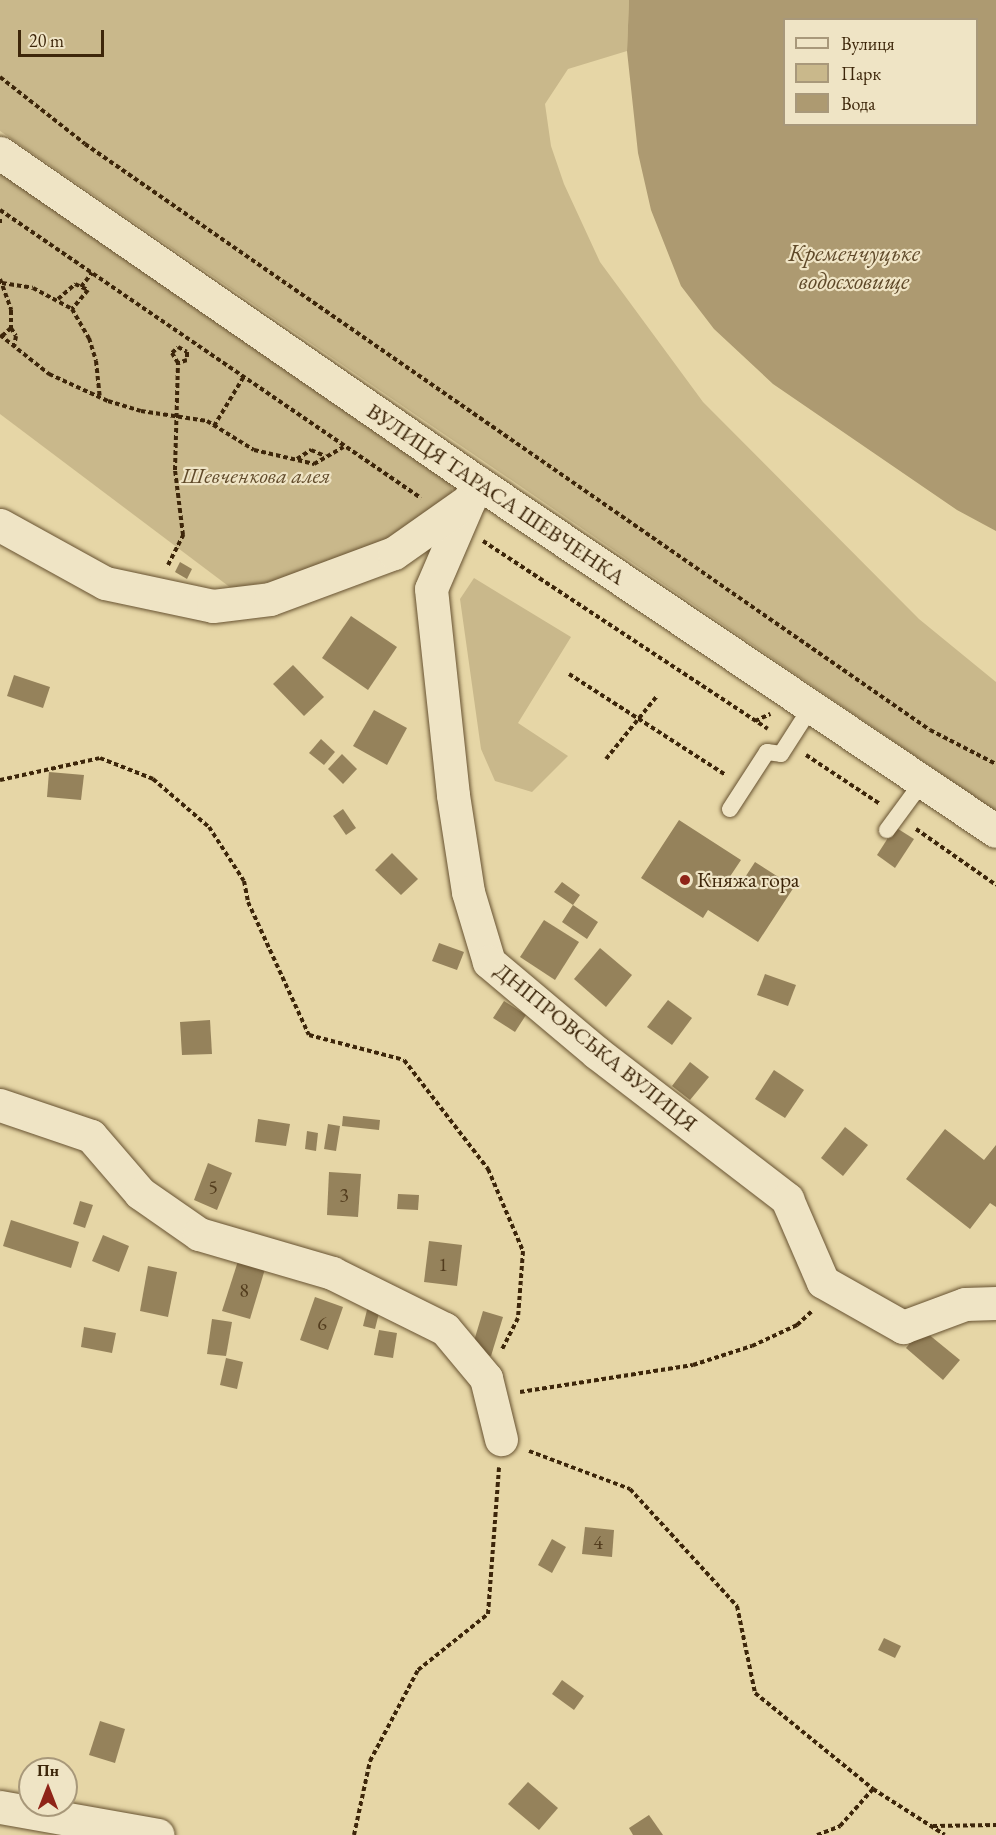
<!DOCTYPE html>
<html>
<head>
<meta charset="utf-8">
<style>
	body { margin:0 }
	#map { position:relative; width:996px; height:1835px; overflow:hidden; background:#e6d6a6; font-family:"EB Garamond",serif }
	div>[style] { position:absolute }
	.green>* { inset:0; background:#c9b88b }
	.water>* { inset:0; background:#ad9a71 }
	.building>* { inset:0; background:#95825b }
	.path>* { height:4px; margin-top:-2px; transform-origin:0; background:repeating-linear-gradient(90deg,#3d260a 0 4.5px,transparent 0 7.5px) }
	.roads { filter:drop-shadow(0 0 2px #675231) drop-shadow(0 0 2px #675231) }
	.service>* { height:16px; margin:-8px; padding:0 8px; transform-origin:8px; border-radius:8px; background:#efe4c5 }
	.minor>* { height:33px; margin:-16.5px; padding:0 16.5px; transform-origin:16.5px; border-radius:16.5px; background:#efe4c5 }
	.tertiary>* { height:33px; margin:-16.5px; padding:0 16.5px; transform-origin:16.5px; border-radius:16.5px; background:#efe4c5 }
	.dots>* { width:16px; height:16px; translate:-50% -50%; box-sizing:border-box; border:3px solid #efe4c5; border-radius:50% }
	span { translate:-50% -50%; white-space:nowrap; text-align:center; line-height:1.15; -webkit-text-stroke:4.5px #efe4c5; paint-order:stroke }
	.number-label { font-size:20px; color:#533d1e }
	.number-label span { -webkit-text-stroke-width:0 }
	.park-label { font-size:22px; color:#604a2a; font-style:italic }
	.street-label { font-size:22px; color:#3d260a }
	.poi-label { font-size:22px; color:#3d260a }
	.left { translate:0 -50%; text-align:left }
	.water-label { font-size:24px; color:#5f4929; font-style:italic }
	.legend { position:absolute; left:783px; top:18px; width:195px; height:108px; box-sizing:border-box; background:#efe4c5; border:2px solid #a8987a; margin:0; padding:8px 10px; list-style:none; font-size:18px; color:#3d260a }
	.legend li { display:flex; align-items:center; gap:12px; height:30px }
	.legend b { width:30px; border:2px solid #a8987a }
	.north { position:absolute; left:18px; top:1757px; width:60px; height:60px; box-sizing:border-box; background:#efe4c5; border:2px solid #a8987a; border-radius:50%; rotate:0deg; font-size:16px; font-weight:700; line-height:24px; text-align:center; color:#3d260a }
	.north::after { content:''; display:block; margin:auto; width:21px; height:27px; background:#8f2418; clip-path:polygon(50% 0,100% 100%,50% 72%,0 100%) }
	.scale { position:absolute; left:18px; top:30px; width:86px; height:27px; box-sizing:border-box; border:3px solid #3d260a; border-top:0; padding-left:8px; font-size:18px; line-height:21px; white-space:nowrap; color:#3d260a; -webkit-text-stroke:4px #efe4c5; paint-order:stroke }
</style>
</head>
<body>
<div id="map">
	<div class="green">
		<i style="clip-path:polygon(0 0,629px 0,627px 51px,568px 69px,545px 104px,551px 146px,564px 184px,600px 262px,703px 402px,919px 619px,996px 682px,996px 811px,0 131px)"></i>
		<i style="clip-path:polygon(0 171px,450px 482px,454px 499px,410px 533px,317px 574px,231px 588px,0 414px)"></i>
		<i style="clip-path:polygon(474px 578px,571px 637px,518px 723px,568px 756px,532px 792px,495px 781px,481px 749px,460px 599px)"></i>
	</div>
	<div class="water">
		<i style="clip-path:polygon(evenodd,629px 0,996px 0,996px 531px,957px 510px,773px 384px,714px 329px,681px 286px,651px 210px,638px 153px,627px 51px,629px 0,784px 20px,976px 20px,976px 124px,784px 124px,784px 20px)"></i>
	</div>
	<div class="building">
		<i style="clip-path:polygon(180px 562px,192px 569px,187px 579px,175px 572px)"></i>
		<i style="clip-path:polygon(351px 616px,397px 647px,368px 690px,322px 658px)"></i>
		<i style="clip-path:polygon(293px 665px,324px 697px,304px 716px,273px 684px)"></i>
		<i style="clip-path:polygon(14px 675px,50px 687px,43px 708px,7px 696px)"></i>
		<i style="clip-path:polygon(374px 710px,407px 728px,387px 765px,353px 746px)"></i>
		<i style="clip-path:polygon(321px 739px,335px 752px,324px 765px,309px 753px)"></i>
		<i style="clip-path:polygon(342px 754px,357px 769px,343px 784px,328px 769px)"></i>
		<i style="clip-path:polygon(49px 772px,84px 775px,81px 800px,47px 797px)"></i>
		<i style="clip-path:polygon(343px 809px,356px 828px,346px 835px,333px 816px)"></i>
		<i style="clip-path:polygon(679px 820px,741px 860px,727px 881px,738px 888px,755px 862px,794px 887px,758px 942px,708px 910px,703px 918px,641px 878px)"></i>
		<i style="clip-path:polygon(895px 827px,914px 839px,895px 868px,877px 855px)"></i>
		<i style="clip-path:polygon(392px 853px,418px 879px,401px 895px,375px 870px)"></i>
		<i style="clip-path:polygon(562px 882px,580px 895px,573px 905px,598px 922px,587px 939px,562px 922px,573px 905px,554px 892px)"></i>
		<i style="clip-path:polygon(544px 920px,579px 942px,555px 980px,520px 957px)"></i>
		<i style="clip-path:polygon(439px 943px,464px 952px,457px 970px,432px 961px)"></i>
		<i style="clip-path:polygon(600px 948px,632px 975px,606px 1007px,574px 979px)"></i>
		<i style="clip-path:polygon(765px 974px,796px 985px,788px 1006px,757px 995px)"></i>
		<i style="clip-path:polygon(668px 1000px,692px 1018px,672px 1045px,647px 1027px)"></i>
		<i style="clip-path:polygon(504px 1001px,526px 1015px,515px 1032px,493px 1018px)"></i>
		<i style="clip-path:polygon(210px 1020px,212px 1054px,182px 1055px,180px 1022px)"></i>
		<i style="clip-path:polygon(690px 1062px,709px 1077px,690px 1100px,672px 1086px)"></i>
		<i style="clip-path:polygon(774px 1070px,804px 1090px,785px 1118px,755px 1099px)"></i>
		<i style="clip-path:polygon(343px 1116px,380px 1120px,379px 1130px,342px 1126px)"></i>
		<i style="clip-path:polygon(258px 1119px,290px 1124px,286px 1146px,255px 1142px)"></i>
		<i style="clip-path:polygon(328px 1124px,340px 1126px,336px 1151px,324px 1149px)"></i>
		<i style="clip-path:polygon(845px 1127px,868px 1145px,843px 1176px,821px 1158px)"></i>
		<i style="clip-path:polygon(945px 1129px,984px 1160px,996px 1145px,996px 1207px,990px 1203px,970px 1229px,906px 1179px)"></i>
		<i style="clip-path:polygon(307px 1131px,318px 1133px,316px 1151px,305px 1149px)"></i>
		<i style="clip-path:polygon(208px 1163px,232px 1173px,217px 1210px,194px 1200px)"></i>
		<i style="clip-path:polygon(329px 1172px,361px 1174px,358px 1217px,327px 1215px)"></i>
		<i style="clip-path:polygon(398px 1194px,419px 1195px,418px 1210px,397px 1209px)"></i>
		<i style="clip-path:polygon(80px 1201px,93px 1205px,85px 1228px,73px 1224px)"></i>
		<i style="clip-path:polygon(11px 1220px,79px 1242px,71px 1268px,3px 1246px)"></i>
		<i style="clip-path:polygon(103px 1235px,129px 1246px,119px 1272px,92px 1261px)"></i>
		<i style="clip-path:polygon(429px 1241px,462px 1245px,457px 1286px,424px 1282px)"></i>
		<i style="clip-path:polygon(238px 1261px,265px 1269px,250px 1319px,222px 1311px)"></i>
		<i style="clip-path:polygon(148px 1266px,177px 1272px,168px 1317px,140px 1311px)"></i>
		<i style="clip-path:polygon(315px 1297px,343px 1307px,328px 1350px,300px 1340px)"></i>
		<i style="clip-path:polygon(368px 1306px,380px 1309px,375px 1329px,363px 1326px)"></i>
		<i style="clip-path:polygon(483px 1311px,503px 1317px,491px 1356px,471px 1351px)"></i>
		<i style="clip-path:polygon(212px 1319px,232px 1322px,226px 1356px,207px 1354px)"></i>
		<i style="clip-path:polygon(84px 1327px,116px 1333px,112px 1353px,81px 1347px)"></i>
		<i style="clip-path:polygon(922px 1329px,960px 1360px,943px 1380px,906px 1348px)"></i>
		<i style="clip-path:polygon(379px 1330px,397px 1333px,393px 1358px,374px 1355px)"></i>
		<i style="clip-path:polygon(226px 1358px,243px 1362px,237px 1389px,220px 1385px)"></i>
		<i style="clip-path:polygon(585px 1527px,614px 1530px,612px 1557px,582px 1554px)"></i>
		<i style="clip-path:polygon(552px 1539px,566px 1547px,552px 1573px,538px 1565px)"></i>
		<i style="clip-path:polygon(884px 1638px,901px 1646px,895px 1658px,878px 1650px)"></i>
		<i style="clip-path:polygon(562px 1680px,584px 1696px,574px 1710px,552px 1694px)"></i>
		<i style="clip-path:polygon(100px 1721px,125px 1729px,115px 1763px,89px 1755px)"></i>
		<i style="clip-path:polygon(528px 1782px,558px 1808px,539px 1830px,508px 1804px)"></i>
		<i style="clip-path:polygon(649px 1815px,663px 1835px,633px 1835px,629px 1828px)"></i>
	</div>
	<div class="path">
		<i style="left:0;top:77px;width:108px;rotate:38.2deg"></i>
		<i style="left:85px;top:144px;width:1028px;rotate:34.74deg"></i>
		<i style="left:930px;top:730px;width:74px;rotate:27.3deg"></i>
		<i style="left:0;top:210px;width:510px;rotate:34.38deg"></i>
		<i style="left:0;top:219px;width:6px;rotate:90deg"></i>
		<i style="left:0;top:279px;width:33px;rotate:70deg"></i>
		<i style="left:11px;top:310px;width:18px;rotate:90deg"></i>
		<i style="left:11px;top:328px;width:9px;rotate:58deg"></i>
		<i style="left:16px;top:336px;width:10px;rotate:101deg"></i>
		<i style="left:2px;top:283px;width:31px;rotate:9deg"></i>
		<i style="left:33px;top:288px;width:44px;rotate:28.3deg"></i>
		<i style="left:72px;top:309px;width:34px;rotate:60deg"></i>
		<i style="left:89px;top:338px;width:24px;rotate:73deg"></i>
		<i style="left:96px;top:361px;width:37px;rotate:84deg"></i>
		<i style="left:81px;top:287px;width:18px;rotate:-52deg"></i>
		<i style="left:58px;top:299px;width:23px;rotate:-41deg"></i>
		<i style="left:75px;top:284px;width:14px;rotate:25deg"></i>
		<i style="left:88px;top:290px;width:25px;rotate:130deg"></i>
		<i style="left:0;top:335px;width:63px;rotate:38.5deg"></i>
		<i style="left:49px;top:374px;width:65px;rotate:24.6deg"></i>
		<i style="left:108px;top:401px;width:34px;rotate:17deg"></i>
		<i style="left:141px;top:411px;width:67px;rotate:8.6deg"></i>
		<i style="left:207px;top:421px;width:55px;rotate:31.7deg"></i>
		<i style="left:254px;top:450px;width:62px;rotate:13.1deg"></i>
		<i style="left:314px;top:464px;width:34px;rotate:-30deg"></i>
		<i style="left:2px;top:336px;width:12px;rotate:-42deg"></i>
		<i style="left:214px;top:426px;width:56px;rotate:-58.9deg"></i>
		<i style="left:297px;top:459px;width:17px;rotate:-33deg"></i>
		<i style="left:311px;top:450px;width:15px;rotate:23deg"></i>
		<i style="left:483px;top:541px;width:341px;rotate:33.4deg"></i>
		<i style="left:168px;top:565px;width:34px;rotate:-63deg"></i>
		<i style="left:183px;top:535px;width:65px;rotate:-97deg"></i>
		<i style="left:175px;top:470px;width:107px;rotate:-88.4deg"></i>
		<i style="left:178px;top:363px;width:12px;rotate:-121deg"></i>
		<i style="left:172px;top:353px;width:8px;rotate:-45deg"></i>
		<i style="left:178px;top:347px;width:10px;rotate:29deg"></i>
		<i style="left:187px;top:352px;width:8px;rotate:90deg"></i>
		<i style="left:187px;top:360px;width:9px;rotate:162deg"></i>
		<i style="left:569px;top:674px;width:187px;rotate:32.8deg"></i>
		<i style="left:755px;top:721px;width:17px;rotate:-25deg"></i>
		<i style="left:806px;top:755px;width:89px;rotate:33.5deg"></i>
		<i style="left:606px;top:759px;width:81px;rotate:-51deg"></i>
		<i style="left:0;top:780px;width:102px;rotate:-12.4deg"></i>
		<i style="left:100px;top:758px;width:57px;rotate:21.6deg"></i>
		<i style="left:153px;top:779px;width:74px;rotate:40.6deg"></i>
		<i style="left:209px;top:827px;width:64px;rotate:57.1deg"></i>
		<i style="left:244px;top:881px;width:21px;rotate:79deg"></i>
		<i style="left:248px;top:902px;width:146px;rotate:65.4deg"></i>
		<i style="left:309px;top:1035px;width:98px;rotate:14.7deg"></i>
		<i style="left:404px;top:1060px;width:138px;rotate:52.4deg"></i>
		<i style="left:488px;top:1169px;width:89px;rotate:66.9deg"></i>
		<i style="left:523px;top:1251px;width:67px;rotate:94.3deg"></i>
		<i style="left:518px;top:1318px;width:35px;rotate:117deg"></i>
		<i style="left:916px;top:829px;width:98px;rotate:35deg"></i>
		<i style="left:520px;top:1392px;width:175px;rotate:-8.9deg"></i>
		<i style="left:693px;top:1365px;width:62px;rotate:-17.9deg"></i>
		<i style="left:752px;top:1346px;width:50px;rotate:-25deg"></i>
		<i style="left:797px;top:1325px;width:21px;rotate:-43deg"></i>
		<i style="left:529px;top:1451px;width:108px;rotate:20.6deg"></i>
		<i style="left:630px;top:1489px;width:159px;rotate:47.6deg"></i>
		<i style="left:737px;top:1606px;width:89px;rotate:78.3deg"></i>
		<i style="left:755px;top:1693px;width:152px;rotate:39.1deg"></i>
		<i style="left:873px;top:1789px;width:85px;rotate:32.6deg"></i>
		<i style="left:933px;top:1826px;width:63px;rotate:-0.9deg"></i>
		<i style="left:354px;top:1835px;width:76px;rotate:-77.8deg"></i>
		<i style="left:370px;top:1761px;width:103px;rotate:-62.2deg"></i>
		<i style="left:418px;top:1670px;width:90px;rotate:-38.7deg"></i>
		<i style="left:488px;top:1614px;width:147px;rotate:-85.7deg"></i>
		<i style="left:817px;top:1835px;width:25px;rotate:-21deg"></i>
		<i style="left:840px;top:1826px;width:50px;rotate:-48.3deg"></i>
	</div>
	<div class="roads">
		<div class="service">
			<i style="left:730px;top:809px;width:68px;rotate:-57deg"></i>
			<i style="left:767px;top:752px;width:14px;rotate:8deg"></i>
			<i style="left:781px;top:754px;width:56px;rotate:-57.4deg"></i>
			<i style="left:887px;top:830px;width:61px;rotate:-53.7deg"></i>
		</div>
		<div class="minor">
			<i style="left:477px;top:482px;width:116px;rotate:113.3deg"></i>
			<i style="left:431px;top:589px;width:207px;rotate:83.9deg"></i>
			<i style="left:453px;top:795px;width:98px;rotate:81.2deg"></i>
			<i style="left:468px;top:892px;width:73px;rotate:73.3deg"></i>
			<i style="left:489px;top:962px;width:141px;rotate:40.1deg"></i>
			<i style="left:597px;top:1053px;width:240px;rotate:37.5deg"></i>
			<i style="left:787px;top:1199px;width:90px;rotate:66.6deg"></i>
			<i style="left:823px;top:1282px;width:92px;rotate:29.4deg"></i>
			<i style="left:903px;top:1327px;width:66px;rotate:-20.4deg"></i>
			<i style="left:965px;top:1304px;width:31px;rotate:-2deg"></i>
			<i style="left:0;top:525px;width:120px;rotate:28.9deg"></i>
			<i style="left:105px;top:583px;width:110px;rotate:12deg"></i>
			<i style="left:213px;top:606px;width:57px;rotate:-7deg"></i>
			<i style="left:270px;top:599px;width:132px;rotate:-20.4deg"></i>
			<i style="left:394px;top:553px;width:92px;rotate:-35.2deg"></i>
			<i style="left:0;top:1105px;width:96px;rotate:18.8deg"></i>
			<i style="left:91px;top:1136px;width:75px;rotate:49.3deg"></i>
			<i style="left:140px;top:1193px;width:72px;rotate:34.8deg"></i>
			<i style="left:199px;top:1234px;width:139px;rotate:16.3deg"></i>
			<i style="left:332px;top:1273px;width:126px;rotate:26.4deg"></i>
			<i style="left:445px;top:1329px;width:64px;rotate:50.1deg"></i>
			<i style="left:486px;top:1378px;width:63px;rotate:76.2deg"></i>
			<i style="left:0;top:1807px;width:160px;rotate:10deg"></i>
		</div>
		<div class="tertiary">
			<i style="left:0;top:153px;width:579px;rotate:34.6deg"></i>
			<i style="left:477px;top:482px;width:625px;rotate:33.92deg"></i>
		</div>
	</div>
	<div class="dots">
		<i style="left:685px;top:880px;background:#8f2418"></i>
	</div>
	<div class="number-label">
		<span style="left:213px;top:1187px">5</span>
		<span style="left:344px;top:1195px">3</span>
		<span style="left:443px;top:1264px">1</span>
		<span style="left:244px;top:1290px">8</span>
		<span style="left:322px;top:1323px">6</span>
		<span style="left:598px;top:1542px">4</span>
	</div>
	<div class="park-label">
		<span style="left:256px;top:476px">Шевченкова алея</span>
	</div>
	<div class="street-label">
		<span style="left:496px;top:494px;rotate:34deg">ВУЛИЦЯ ТАРАСА ШЕВЧЕНКА</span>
		<span style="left:596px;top:1047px;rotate:39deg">ДНІПРОВСЬКА ВУЛИЦЯ</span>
	</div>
	<div class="poi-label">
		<span class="left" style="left:697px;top:880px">Княжа гора</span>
	</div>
	<div class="water-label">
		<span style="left:854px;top:267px">Кременчуцьке<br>водосховище</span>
	</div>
	<ul class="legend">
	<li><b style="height:8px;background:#efe4c5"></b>Вулиця</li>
	<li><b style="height:16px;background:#c9b88b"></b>Парк</li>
	<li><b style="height:16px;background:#ad9a71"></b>Вода</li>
	</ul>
	<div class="north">Пн</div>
	<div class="scale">20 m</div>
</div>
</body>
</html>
